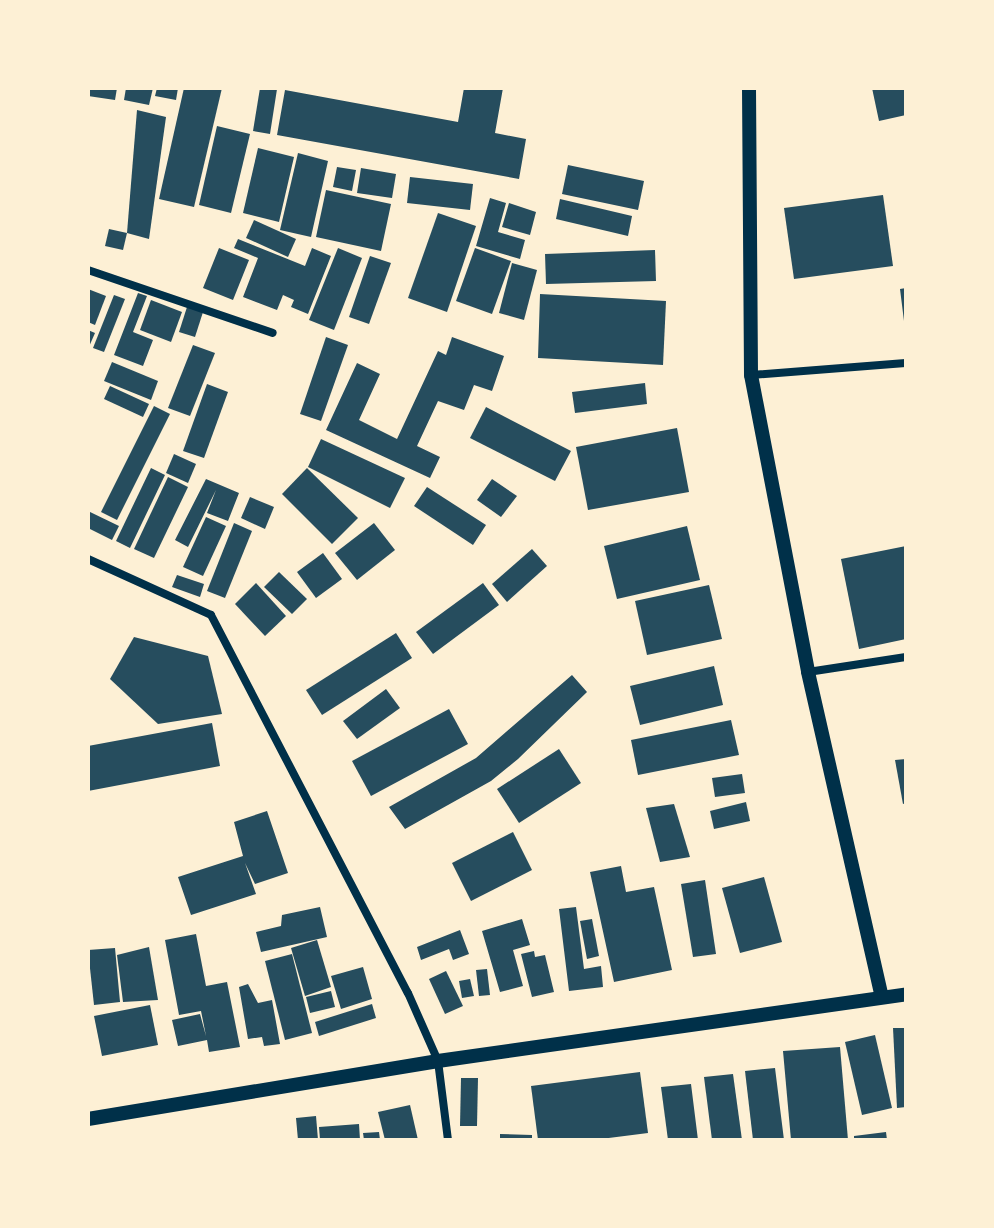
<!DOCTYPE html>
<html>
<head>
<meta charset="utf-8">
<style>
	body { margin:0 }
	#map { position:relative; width:994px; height:1228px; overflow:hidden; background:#fdf0d5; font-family:Arial,sans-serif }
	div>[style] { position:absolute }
	.building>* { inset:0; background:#264d5e }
	.minor>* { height:8px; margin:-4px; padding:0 4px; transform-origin:4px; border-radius:4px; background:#003049 }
	.tertiary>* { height:14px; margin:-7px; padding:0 7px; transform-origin:7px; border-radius:7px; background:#003049 }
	span { translate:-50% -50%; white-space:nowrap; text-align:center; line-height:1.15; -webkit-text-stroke:6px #fdf0d5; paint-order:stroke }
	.frame { position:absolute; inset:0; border:90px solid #fdf0d5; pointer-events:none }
</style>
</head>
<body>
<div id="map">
	<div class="building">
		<i style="clip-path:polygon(88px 88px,117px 88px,115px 100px,88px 96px)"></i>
		<i style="clip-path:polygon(126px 88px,153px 88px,149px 105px,124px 100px)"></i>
		<i style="clip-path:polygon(157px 88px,178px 88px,176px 100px,155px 96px)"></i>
		<i style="clip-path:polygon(184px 88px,222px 88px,194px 207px,159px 199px)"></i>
		<i style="clip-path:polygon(260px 88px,277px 89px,270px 134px,253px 131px)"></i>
		<i style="clip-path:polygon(464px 88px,503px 88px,495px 133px,526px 139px,519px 179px,277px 135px,285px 90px,458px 122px)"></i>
		<i style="clip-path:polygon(872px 88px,906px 88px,906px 115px,879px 121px)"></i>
		<i style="clip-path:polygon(137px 110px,166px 117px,149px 239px,127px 233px)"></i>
		<i style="clip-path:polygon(217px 126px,250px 134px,231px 213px,199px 205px)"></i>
		<i style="clip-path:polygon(258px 148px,294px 157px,279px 222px,243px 213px)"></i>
		<i style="clip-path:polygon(298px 153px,328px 161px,311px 237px,280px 230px)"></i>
		<i style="clip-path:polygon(568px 165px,644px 181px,638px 210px,562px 194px)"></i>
		<i style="clip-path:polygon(337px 167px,356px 170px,352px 191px,333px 187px)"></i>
		<i style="clip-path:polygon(361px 168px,396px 174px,392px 198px,357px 193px)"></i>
		<i style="clip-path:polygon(410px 177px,473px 184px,470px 210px,407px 203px)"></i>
		<i style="clip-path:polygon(326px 190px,391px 204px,381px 251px,316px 237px)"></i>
		<i style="clip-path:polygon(883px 195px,893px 266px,794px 279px,784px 208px)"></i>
		<i style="clip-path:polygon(490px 198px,506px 203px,498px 232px,525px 240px,520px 259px,476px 246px)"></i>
		<i style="clip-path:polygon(560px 199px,632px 216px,628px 236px,556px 219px)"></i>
		<i style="clip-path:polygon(509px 203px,536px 212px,530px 235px,502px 227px)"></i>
		<i style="clip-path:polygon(438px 213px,476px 226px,447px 312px,408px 298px)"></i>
		<i style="clip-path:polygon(254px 220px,296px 239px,288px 257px,246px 238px)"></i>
		<i style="clip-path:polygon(109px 229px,127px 233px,123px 250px,105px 246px)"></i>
		<i style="clip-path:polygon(238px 239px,305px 266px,312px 248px,331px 256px,308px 314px,291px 307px,294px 300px,283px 295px,277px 310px,243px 297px,258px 258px,234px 248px)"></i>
		<i style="clip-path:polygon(219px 248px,249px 260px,233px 300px,203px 288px)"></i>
		<i style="clip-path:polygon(338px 248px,362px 258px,334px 330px,309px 320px)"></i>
		<i style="clip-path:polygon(475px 248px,511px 261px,492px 314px,456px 301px)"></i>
		<i style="clip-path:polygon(655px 250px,656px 281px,546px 284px,545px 254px)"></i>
		<i style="clip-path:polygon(370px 256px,391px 263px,369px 324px,349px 317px)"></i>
		<i style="clip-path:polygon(512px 263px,537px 270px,524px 320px,499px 313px)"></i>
		<i style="clip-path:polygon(906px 288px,906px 321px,904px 321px,900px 289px)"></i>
		<i style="clip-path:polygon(88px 289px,106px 296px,95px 325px,88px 322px)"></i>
		<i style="clip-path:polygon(138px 293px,147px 296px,133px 332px,153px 340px,143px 366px,114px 355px)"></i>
		<i style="clip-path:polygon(540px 294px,666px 301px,663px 365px,538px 358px)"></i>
		<i style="clip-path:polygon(114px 295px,125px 299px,104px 352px,93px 348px)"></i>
		<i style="clip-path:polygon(151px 300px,182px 312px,171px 342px,140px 330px)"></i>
		<i style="clip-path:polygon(187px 307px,203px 312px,195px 337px,179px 332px)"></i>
		<i style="clip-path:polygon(88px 330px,95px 333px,88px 349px)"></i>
		<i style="clip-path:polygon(326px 337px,348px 345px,321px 421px,300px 414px)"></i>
		<i style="clip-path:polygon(452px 337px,504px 356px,492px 391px,474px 385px,464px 410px,438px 401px,417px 446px,440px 457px,430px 478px,326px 430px,357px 363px,380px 374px,359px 420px,397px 439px,438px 351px,446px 355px)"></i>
		<i style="clip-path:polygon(193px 345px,215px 353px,190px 416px,168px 408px)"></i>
		<i style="clip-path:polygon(112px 362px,158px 381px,151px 400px,104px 381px)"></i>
		<i style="clip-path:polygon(645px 383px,647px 404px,575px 413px,572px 392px)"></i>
		<i style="clip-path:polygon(207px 384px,228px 392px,204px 458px,183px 451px)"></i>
		<i style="clip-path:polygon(110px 386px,149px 404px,143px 417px,104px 399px)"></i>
		<i style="clip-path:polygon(154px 406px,170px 414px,117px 520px,101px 512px)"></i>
		<i style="clip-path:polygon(486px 407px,571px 451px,555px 481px,470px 438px)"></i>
		<i style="clip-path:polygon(677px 428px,689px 492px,588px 510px,576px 447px)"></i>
		<i style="clip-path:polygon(321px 439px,405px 478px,390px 508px,308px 467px)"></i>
		<i style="clip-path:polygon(174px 454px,196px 464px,188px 483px,166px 473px)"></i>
		<i style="clip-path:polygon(151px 468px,165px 475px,130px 548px,116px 541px)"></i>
		<i style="clip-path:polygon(307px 468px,358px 518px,332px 544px,282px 494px)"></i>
		<i style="clip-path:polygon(168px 477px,188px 487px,154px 558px,134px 549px)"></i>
		<i style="clip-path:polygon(206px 479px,239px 493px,228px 521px,207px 513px,216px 490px,188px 547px,175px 540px)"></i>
		<i style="clip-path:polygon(492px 479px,517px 496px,501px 517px,477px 500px)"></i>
		<i style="clip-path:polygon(427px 487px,486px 525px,473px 545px,414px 506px)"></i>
		<i style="clip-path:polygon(250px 497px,274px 507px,265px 529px,241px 518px)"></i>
		<i style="clip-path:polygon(88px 511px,119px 526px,112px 540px,88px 528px)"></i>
		<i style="clip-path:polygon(206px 517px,226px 526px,203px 576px,183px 567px)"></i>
		<i style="clip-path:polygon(234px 523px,252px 531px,225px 598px,207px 591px)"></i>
		<i style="clip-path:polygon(374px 523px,395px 550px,357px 580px,335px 553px)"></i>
		<i style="clip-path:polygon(687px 526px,700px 580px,617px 599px,604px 546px)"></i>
		<i style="clip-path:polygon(906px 546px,906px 639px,859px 649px,841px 559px)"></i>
		<i style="clip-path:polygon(532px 549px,547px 566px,507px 602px,492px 584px)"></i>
		<i style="clip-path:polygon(323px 553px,342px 579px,316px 598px,297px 572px)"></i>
		<i style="clip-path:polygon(279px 572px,307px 599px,292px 614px,264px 587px)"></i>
		<i style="clip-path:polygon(177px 575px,204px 584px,200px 597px,172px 587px)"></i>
		<i style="clip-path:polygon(256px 583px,286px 616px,265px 636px,235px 604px)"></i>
		<i style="clip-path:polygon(483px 583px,499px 605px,433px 654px,416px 632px)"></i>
		<i style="clip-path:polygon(709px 585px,722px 639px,647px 655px,635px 601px)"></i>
		<i style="clip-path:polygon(396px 633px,412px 658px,322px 715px,306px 690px)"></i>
		<i style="clip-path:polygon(134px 637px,208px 656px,222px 714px,158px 724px,110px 679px)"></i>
		<i style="clip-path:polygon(714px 666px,723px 705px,640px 725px,630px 686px)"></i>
		<i style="clip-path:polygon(572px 675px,587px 692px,518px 759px,491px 781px,405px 829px,389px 807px,476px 758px)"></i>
		<i style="clip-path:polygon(386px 689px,400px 708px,357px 739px,343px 721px)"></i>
		<i style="clip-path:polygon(449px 709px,468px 744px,371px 796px,352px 761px)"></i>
		<i style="clip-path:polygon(731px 720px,739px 755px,638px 775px,631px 740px)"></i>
		<i style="clip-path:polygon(212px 723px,220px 766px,88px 791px,88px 746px)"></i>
		<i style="clip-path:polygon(559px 749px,581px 783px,519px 823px,497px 789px)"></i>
		<i style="clip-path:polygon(906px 759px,906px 803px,903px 804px,895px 760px)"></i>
		<i style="clip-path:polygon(742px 774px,745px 793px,715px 797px,712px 778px)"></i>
		<i style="clip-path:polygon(746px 802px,750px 821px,714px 829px,710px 811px)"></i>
		<i style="clip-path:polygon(674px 804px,690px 857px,660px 862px,646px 808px)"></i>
		<i style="clip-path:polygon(267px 811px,288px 873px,255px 884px,245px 863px,256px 894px,191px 915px,178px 877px,243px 856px,234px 822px)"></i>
		<i style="clip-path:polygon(513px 832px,532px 870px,471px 901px,452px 863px)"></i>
		<i style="clip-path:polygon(621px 866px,626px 892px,654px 887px,672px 970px,614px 982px,590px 872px)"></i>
		<i style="clip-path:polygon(764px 877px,782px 942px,740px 953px,722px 888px)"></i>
		<i style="clip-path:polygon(705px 880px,716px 954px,693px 957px,681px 884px)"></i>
		<i style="clip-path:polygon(320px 907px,327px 937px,261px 952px,256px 932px,281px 926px,282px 915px)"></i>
		<i style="clip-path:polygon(576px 907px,584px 969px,601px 966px,603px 987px,569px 991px,559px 909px)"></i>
		<i style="clip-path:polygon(522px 919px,530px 945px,513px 950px,523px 986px,500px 992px,482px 931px)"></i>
		<i style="clip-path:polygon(592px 919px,599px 956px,587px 959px,580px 921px)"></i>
		<i style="clip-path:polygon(460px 930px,469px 954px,453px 960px,449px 949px,421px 960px,417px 947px)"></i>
		<i style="clip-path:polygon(196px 934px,206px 986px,227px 982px,240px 1047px,209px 1052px,207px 1040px,178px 1046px,172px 1020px,200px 1014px,206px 1036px,201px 1011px,179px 1015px,165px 940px)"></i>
		<i style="clip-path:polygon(317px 940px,331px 987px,305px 996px,291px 948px)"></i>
		<i style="clip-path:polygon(149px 947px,158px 1000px,123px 1002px,117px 955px)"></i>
		<i style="clip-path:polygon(115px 948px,120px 1002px,94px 1005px,88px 950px)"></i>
		<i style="clip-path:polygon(534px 951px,535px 957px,545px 955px,554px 992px,532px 997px,521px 954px)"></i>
		<i style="clip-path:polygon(292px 954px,312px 1033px,285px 1040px,265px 961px)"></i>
		<i style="clip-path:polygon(363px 967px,372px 999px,341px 1009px,331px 976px)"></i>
		<i style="clip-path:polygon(487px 969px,490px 995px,479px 996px,476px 970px)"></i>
		<i style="clip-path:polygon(446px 971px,463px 1006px,445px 1014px,429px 979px)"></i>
		<i style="clip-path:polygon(470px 979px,474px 996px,462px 998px,459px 981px)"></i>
		<i style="clip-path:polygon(248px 984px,258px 1003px,272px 1000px,280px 1044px,264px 1046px,262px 1037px,248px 1039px,239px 987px)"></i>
		<i style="clip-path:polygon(331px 991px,335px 1007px,310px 1013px,306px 997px)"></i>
		<i style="clip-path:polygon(372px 1004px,376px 1018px,319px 1036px,315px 1022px)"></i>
		<i style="clip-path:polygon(150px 1005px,158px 1045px,102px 1056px,94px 1016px)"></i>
		<i style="clip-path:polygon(893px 1028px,906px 1028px,906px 1107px,897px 1108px)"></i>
		<i style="clip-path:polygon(875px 1035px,892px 1108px,862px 1115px,845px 1042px)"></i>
		<i style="clip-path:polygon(840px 1047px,848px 1140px,791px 1140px,783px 1051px)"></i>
		<i style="clip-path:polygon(775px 1068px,784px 1140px,753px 1140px,745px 1071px)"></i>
		<i style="clip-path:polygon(640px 1072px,648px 1133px,593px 1140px,538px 1140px,531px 1086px)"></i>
		<i style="clip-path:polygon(733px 1074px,742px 1140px,712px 1140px,704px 1077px)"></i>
		<i style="clip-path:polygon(461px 1078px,478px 1078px,477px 1126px,460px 1126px)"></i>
		<i style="clip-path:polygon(691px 1084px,698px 1140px,668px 1140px,661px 1087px)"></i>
		<i style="clip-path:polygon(410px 1105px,418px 1140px,385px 1140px,378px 1112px)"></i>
		<i style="clip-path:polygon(316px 1116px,318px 1140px,298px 1140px,296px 1118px)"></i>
		<i style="clip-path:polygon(359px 1124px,360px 1140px,320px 1140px,319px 1127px)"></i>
		<i style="clip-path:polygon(379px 1132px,380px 1140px,364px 1140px,363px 1133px)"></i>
		<i style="clip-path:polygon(886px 1132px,887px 1140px,854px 1140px,854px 1136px)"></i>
		<i style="clip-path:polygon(500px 1134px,532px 1135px,532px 1140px,500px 1140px)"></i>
	</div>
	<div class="minor">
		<i style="left:88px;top:270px;width:195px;rotate:18.8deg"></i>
		<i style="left:751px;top:375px;width:155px;rotate:-4.4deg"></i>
		<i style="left:88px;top:559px;width:135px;rotate:24.5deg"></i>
		<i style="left:211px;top:615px;width:426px;rotate:62.5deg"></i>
		<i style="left:408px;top:993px;width:74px;rotate:66.2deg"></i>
		<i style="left:438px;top:1061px;width:80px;rotate:82.8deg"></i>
		<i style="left:808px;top:672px;width:99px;rotate:-8.7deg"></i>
	</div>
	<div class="tertiary">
		<i style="left:749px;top:88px;width:287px;rotate:89.6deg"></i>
		<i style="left:751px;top:375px;width:302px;rotate:79.1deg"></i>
		<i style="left:808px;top:672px;width:333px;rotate:77.2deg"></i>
		<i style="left:88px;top:1119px;width:355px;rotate:-9.4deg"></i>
		<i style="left:438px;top:1061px;width:473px;rotate:-8.1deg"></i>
	</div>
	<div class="frame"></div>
</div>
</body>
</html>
